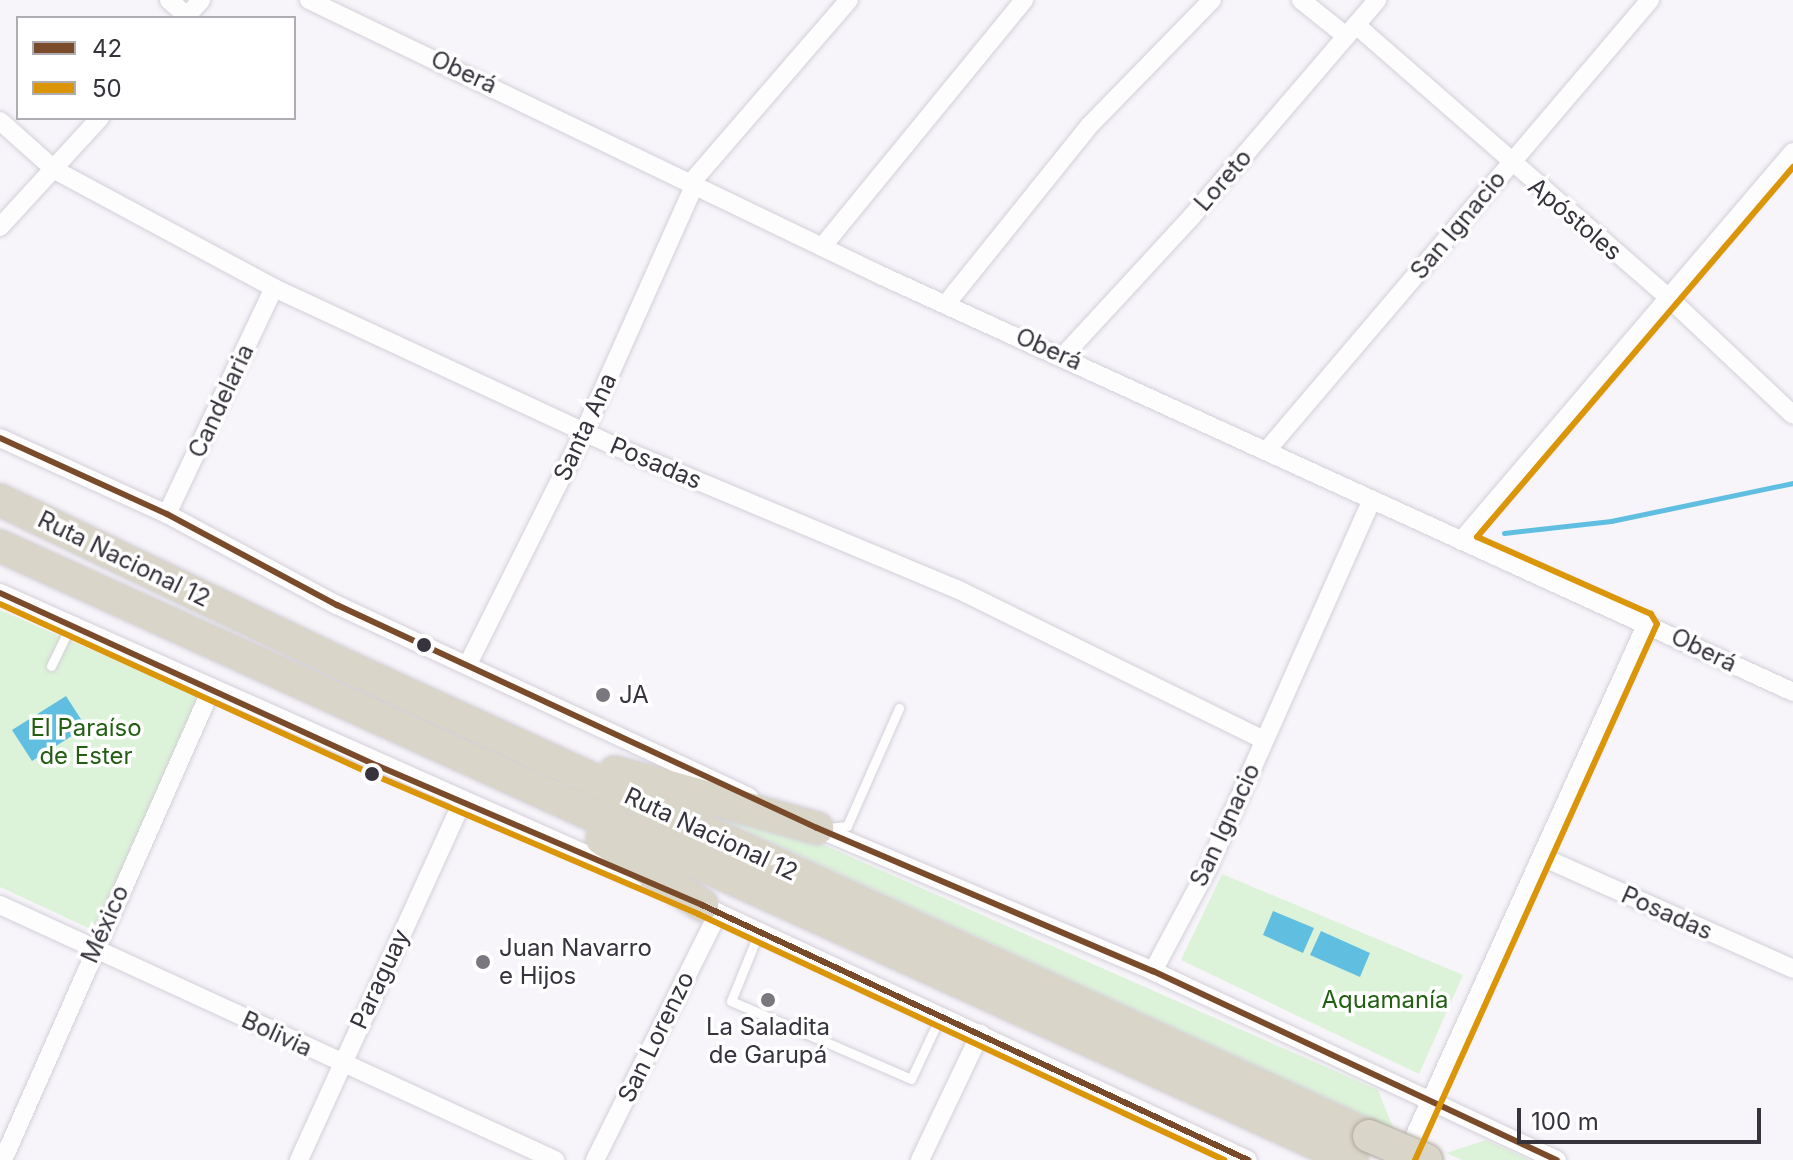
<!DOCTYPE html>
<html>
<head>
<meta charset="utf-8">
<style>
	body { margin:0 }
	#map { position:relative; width:1793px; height:1160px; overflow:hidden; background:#f7f4fa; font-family:Inter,sans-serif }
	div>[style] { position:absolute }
	.green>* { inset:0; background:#ddf3d9 }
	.water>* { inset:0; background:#60bfe0 }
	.stream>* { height:5px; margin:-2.5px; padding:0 2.5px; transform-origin:2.5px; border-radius:2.5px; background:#60bfe0 }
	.roads { filter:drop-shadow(0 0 2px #d3d0d8) drop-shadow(0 0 2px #d3d0d8) }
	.lane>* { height:9px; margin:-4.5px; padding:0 4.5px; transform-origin:4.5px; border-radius:4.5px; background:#fefdfe }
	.street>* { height:18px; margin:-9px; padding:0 9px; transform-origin:9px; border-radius:9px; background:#fefdfe }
	.highway>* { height:32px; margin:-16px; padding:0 16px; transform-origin:16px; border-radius:16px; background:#d9d5c8 }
	.bridges { filter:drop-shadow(0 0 2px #afa99e) drop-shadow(0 0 2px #afa99e) }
	.highway-bridge>* { height:32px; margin:-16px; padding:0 16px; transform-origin:16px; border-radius:16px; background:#d9d5c8 }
	.bus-1>* { height:6px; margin:-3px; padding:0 3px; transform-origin:3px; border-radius:3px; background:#7a4b2a }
	.bus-2>* { height:6px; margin:-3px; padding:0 3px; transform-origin:3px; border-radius:3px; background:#da9509 }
	.dots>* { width:22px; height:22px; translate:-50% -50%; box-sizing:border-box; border:4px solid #fff; border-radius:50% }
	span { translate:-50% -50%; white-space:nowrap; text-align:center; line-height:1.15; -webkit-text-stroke:7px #fff; paint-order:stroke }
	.street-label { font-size:24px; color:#37333d }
	.poi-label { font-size:24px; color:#37333d }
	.left { translate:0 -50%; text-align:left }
	.park-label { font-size:24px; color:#225f13 }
	.legend { position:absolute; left:16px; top:16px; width:280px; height:104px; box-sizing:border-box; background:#fff; border:2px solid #afadb1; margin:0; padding:10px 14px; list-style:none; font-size:24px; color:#37333d }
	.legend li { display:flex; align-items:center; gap:16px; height:40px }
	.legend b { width:40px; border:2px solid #afadb1 }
	.scale { position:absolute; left:1517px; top:1108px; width:244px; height:36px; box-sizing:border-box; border:4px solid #37333d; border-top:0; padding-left:10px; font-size:24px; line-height:28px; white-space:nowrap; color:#37333d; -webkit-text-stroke:6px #fff; paint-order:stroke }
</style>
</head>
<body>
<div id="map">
	<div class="green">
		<i style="clip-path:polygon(0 610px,200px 697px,97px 932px,0 887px)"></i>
		<i style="clip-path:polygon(700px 809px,774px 823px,1378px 1090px,1394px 1130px)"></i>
		<i style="clip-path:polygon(1222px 874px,1463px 975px,1419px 1074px,1181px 960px)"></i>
		<i style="clip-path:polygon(1486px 1140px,1529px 1160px,1462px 1160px,1446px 1153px)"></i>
	</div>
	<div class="water">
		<i style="clip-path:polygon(66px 696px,86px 727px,32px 761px,12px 730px)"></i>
		<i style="clip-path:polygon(1273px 911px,1314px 928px,1303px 953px,1263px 935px)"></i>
		<i style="clip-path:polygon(1321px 931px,1370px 953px,1360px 977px,1310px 955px)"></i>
	</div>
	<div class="stream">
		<i style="left:1504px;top:533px;width:108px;rotate:-6.4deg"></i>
		<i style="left:1611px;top:521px;width:186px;rotate:-11.8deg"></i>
	</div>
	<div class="roads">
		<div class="lane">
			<i style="left:51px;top:666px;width:46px;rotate:-64deg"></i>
			<i style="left:828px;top:828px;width:19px;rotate:-6deg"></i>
			<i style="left:847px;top:826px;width:129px;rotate:-66.2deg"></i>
			<i style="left:759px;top:932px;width:74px;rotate:112.1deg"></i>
			<i style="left:731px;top:1001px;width:196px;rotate:23.4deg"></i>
			<i style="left:911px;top:1079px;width:68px;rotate:-64.9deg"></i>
		</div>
		<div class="street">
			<i style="left:169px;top:0;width:24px;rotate:42deg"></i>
			<i style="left:309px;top:0;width:632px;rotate:25.71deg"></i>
			<i style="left:878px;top:274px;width:1006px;rotate:24.55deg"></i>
			<i style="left:1301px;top:0;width:58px;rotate:38.7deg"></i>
			<i style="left:185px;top:18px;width:24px;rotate:-48deg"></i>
			<i style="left:1356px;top:25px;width:415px;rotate:41.1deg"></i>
			<i style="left:1669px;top:298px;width:170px;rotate:43.3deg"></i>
			<i style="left:0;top:121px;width:74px;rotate:41.7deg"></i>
			<i style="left:55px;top:170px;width:249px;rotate:28.3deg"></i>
			<i style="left:274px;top:288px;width:373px;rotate:24.9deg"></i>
			<i style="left:612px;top:445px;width:374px;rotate:22.7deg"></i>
			<i style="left:957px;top:589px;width:342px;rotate:26.2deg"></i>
			<i style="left:690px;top:184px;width:243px;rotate:-49.2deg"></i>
			<i style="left:0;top:227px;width:148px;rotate:-47.5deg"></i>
			<i style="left:822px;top:247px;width:319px;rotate:-50.7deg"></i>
			<i style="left:946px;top:304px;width:228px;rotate:-51.2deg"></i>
			<i style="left:1089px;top:126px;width:176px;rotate:-45.7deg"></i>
			<i style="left:1064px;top:355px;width:190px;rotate:-47.3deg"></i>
			<i style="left:1193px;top:215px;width:283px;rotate:-49.4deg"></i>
			<i style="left:0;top:438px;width:183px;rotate:24.5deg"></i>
			<i style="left:167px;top:514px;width:193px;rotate:28.2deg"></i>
			<i style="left:337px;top:605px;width:455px;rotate:25deg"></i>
			<i style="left:1267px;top:450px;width:591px;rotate:-49.6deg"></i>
			<i style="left:167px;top:514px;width:250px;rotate:-64.7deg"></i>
			<i style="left:1461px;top:541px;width:511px;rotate:-49.52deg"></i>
			<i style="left:0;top:593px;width:697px;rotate:24.03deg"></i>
			<i style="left:468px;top:664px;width:259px;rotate:-63.4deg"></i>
			<i style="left:584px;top:432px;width:269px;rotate:-65.9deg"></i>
			<i style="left:812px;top:826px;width:371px;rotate:23deg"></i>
			<i style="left:1153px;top:971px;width:446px;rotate:25.1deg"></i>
			<i style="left:1542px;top:857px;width:275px;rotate:24deg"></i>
			<i style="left:693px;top:901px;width:612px;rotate:25.02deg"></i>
			<i style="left:0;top:905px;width:611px;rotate:24.68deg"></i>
			<i style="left:1153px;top:971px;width:115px;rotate:-61.9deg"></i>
			<i style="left:1207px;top:870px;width:404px;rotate:-66deg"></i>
			<i style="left:1415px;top:1135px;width:562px;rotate:-65.62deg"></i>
			<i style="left:3px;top:1160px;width:514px;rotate:-66.13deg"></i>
			<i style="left:299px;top:1160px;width:396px;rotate:-65.5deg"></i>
			<i style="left:595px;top:1160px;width:276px;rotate:-63.5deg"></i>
			<i style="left:920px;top:1160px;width:140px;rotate:-64.5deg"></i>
		</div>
		<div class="highway">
			<i style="left:0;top:500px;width:377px;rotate:25.6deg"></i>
			<i style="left:340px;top:663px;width:1133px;rotate:24.69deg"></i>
			<i style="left:0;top:546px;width:1485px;rotate:24.42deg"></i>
			<i style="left:615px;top:772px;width:210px;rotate:15.5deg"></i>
			<i style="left:602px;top:839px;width:120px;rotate:33.4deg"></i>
		</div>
	</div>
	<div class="bridges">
		<div class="highway-bridge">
			<i style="left:1369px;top:1136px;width:62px;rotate:22.8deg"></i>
		</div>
	</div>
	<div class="bus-1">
		<i style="left:0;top:438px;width:183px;rotate:24.5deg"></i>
		<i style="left:167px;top:514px;width:193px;rotate:28.2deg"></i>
		<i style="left:337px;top:605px;width:529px;rotate:24.92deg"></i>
		<i style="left:817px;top:828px;width:365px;rotate:23.1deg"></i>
		<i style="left:1153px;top:971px;width:446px;rotate:25.1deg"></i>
		<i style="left:0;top:593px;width:416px;rotate:24.6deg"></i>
		<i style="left:378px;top:766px;width:353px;rotate:23.2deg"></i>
		<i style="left:702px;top:905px;width:603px;rotate:25.03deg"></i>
	</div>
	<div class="bus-2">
		<i style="left:0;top:604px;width:411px;rotate:24.6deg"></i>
		<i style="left:374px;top:775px;width:353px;rotate:23.2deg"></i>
		<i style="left:698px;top:914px;width:581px;rotate:25.06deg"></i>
		<i style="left:1415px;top:1160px;width:588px;rotate:-65.7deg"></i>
		<i style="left:1657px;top:624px;width:12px;rotate:-121deg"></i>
		<i style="left:1651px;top:614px;width:190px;rotate:-156.1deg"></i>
		<i style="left:1477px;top:537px;width:487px;rotate:-49.5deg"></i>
	</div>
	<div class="dots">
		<i style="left:424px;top:645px;background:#37333d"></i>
		<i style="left:603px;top:695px;background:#7a777f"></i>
		<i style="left:372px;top:774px;background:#37333d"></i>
		<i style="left:483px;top:962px;background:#7a777f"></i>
		<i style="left:768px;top:1000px;background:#7a777f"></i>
	</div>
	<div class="street-label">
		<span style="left:464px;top:72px;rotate:25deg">Oberá</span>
		<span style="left:1223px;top:180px;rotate:-49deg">Loreto</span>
		<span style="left:1575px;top:219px;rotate:40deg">Apóstoles</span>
		<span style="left:1458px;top:225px;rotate:-50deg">San Ignacio</span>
		<span style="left:1049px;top:349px;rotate:24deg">Oberá</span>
		<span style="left:221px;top:401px;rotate:-65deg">Candelaria</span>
		<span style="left:585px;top:427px;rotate:-65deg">Santa Ana</span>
		<span style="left:656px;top:463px;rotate:23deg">Posadas</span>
		<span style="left:124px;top:559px;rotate:26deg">Ruta Nacional 12</span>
		<span style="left:1704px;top:650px;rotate:26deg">Oberá</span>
		<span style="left:1225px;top:825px;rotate:-65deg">San Ignacio</span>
		<span style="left:711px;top:834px;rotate:25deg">Ruta Nacional 12</span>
		<span style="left:1667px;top:913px;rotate:24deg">Posadas</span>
		<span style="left:105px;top:924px;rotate:-66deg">México</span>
		<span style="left:380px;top:979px;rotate:-65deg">Paraguay</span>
		<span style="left:277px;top:1034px;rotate:25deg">Bolivia</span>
		<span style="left:656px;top:1037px;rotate:-64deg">San Lorenzo</span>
	</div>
	<div class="poi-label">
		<span class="left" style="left:619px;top:695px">JA</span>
		<span class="left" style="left:499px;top:962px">Juan Navarro<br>e Hijos</span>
		<span style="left:768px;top:1041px">La Saladita<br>de Garupá</span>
	</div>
	<div class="park-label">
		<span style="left:86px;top:742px">El Paraíso<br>de Ester</span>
		<span style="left:1385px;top:1000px">Aquamanía</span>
	</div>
	<ul class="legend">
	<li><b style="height:10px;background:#7a4b2a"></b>42</li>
	<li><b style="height:10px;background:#da9509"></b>50</li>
	</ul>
	<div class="scale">100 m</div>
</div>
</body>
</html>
